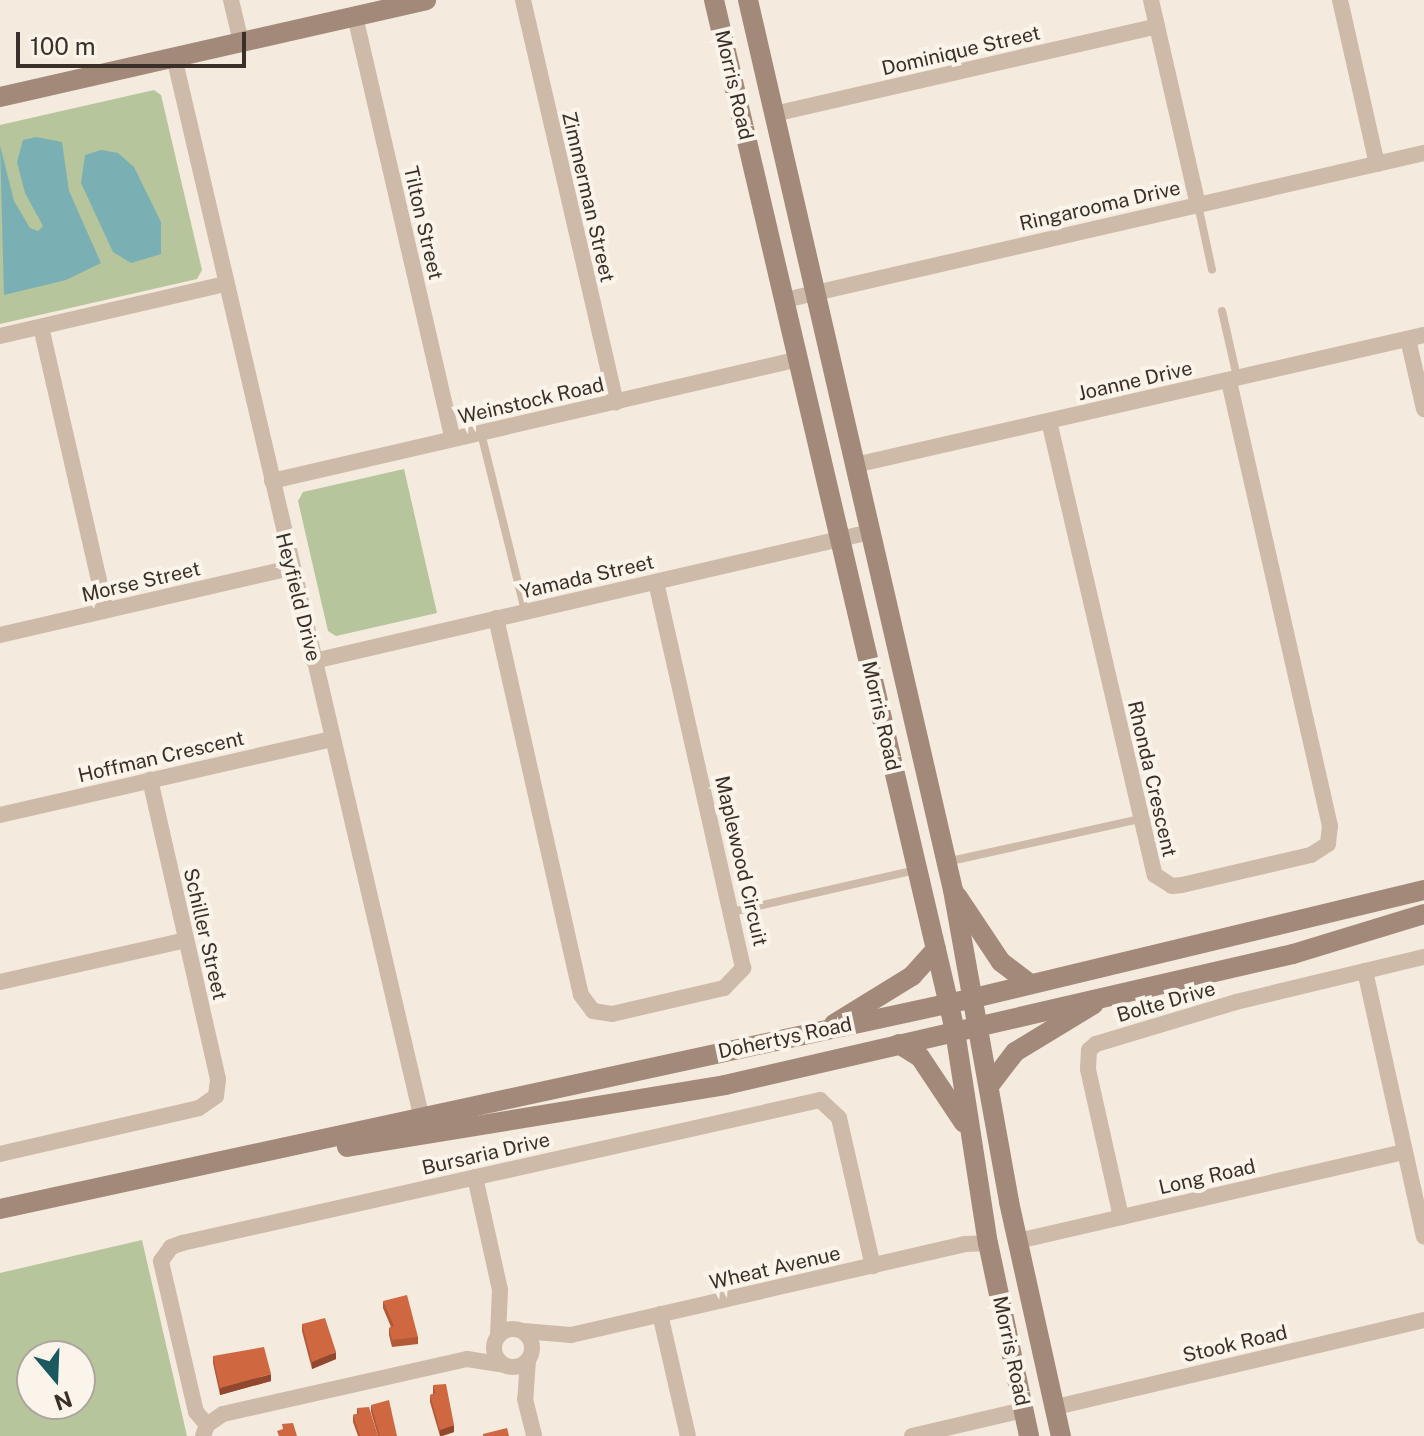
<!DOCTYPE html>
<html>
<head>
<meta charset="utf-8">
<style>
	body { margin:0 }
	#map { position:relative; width:1424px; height:1436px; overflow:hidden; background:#f4eadd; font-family:"Public Sans",sans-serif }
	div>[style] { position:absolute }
	.green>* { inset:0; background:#b6c59c }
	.water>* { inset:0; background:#7ab0b4 }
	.lane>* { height:8px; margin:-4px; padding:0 4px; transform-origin:4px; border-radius:4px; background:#cebaa8 }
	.street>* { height:16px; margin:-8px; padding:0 8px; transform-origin:8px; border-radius:8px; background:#cebaa8 }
	.street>.ring { margin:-8px; padding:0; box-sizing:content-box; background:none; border:16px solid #cebaa8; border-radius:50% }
	.secondary>* { height:20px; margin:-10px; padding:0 10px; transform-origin:10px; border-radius:10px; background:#a28979 }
	.wall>* { inset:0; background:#b25938 }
	.shaded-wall>* { inset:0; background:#91482e }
	.building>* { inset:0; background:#cf6741 }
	span { translate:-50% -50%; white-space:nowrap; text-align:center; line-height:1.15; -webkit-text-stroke:8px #fbf4eb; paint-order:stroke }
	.street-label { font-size:20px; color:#3a2f29 }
	.north { position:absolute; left:16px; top:1340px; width:80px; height:80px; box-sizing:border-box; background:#fbf4eb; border:2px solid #aea59d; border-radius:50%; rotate:161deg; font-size:22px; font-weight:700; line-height:32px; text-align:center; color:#3a2f29 }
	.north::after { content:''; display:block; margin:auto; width:28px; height:36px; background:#1a5960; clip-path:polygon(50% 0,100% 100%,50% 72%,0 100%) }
	.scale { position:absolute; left:16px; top:32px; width:230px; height:36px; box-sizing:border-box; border:4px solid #3a2f29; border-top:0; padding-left:10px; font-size:24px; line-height:28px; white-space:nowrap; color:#3a2f29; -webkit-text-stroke:6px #fbf4eb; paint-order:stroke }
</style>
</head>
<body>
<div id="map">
	<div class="green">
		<i style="clip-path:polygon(154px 90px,161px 95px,202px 270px,197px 279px,0 324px,0 125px)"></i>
		<i style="clip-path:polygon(404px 469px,437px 613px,336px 636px,328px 631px,298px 501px,303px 492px)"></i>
		<i style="clip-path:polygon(evenodd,142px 1240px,187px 1436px,0 1436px,0 1273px,142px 1240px,32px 1356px,80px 1356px,80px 1404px,32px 1404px,32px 1356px)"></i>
	</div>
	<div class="water">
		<i style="clip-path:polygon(36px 137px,62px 142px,69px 191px,101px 263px,66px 280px,4px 295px,0 145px,14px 201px,30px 228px,38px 231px,43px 226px,25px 193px,17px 162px,23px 140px)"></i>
		<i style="clip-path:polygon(101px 150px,118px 153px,134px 167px,161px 222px,161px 254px,131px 263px,113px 252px,81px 183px,85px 155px)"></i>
	</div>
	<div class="lane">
		<i style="left:1198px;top:205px;width:66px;rotate:77.8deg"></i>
		<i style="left:1222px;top:311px;width:68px;rotate:77.2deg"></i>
		<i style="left:481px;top:433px;width:183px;rotate:76.1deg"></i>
		<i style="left:946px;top:862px;width:199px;rotate:-12.5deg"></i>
		<i style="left:732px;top:912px;width:188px;rotate:-12.9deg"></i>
	</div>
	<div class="street">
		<i style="left:231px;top:0;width:43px;rotate:76.6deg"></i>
		<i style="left:523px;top:0;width:413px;rotate:77deg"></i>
		<i style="left:1151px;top:0;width:210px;rotate:77.1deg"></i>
		<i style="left:1340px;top:0;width:168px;rotate:77.3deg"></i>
		<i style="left:355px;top:16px;width:434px;rotate:77deg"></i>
		<i style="left:174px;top:57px;width:1091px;rotate:76.86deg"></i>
		<i style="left:774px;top:114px;width:393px;rotate:-12.9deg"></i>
		<i style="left:785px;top:300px;width:656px;rotate:-12.96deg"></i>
		<i style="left:41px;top:327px;width:290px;rotate:77.1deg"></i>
		<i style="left:0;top:336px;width:232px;rotate:-13deg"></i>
		<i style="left:1408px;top:339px;width:72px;rotate:77.1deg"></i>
		<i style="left:1049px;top:421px;width:466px;rotate:76.9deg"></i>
		<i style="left:1155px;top:875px;width:20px;rotate:33deg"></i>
		<i style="left:1172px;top:886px;width:10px;rotate:-6deg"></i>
		<i style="left:1182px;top:885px;width:132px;rotate:-13.1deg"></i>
		<i style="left:1311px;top:855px;width:20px;rotate:-33deg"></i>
		<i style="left:1328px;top:844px;width:18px;rotate:-84deg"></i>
		<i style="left:1330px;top:826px;width:457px;rotate:-102.8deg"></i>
		<i style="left:855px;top:465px;width:584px;rotate:-12.87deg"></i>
		<i style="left:272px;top:481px;width:541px;rotate:-13.03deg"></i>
		<i style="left:496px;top:618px;width:386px;rotate:77.3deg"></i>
		<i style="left:581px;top:995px;width:20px;rotate:53deg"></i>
		<i style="left:593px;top:1011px;width:19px;rotate:9deg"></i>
		<i style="left:612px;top:1014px;width:115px;rotate:-13.1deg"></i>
		<i style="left:724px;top:988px;width:28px;rotate:-46deg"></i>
		<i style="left:743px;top:968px;width:396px;rotate:-102.7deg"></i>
		<i style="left:0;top:635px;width:298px;rotate:-13deg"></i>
		<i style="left:314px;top:661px;width:571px;rotate:-13.06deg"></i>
		<i style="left:0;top:815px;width:340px;rotate:-12.9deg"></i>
		<i style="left:1365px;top:971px;width:272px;rotate:77.5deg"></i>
		<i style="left:0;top:982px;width:191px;rotate:-12.7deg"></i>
		<i style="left:0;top:1154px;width:204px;rotate:-13deg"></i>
		<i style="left:199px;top:1108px;width:21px;rotate:-35deg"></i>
		<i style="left:216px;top:1096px;width:17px;rotate:-83deg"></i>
		<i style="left:218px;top:1079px;width:307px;rotate:-102.8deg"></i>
		<i style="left:475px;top:1177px;width:116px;rotate:77.5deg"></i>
		<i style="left:500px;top:1290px;width:45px;rotate:92.5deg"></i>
		<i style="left:1121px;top:1217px;width:152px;rotate:-102.6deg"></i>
		<i style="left:1088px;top:1069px;width:19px;rotate:-87deg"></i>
		<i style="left:1089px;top:1050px;width:9px;rotate:-41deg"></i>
		<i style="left:1096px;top:1044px;width:146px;rotate:-16.7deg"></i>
		<i style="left:1236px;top:1002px;width:193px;rotate:-13.5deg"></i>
		<i style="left:1018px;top:1241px;width:397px;rotate:-13deg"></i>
		<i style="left:660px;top:1314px;width:125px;rotate:77.1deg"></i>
		<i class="ring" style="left:494px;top:1329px;width:22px;height:22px"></i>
		<i style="left:523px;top:1331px;width:48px;rotate:4.8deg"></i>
		<i style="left:571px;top:1335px;width:403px;rotate:-13deg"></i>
		<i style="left:964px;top:1244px;width:24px;rotate:-2deg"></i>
		<i style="left:528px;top:1360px;width:39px;rotate:94deg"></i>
		<i style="left:525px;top:1399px;width:38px;rotate:76deg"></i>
		<i style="left:1056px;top:1407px;width:378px;rotate:-13.3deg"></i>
		<i style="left:207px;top:1425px;width:17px;rotate:-130deg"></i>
		<i style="left:196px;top:1412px;width:155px;rotate:-103.1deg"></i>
		<i style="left:161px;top:1261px;width:17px;rotate:-54deg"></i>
		<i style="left:171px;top:1247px;width:12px;rotate:-20deg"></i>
		<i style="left:182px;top:1243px;width:654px;rotate:-12.63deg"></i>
		<i style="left:820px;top:1100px;width:26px;rotate:43deg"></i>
		<i style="left:839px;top:1118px;width:152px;rotate:77.1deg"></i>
		<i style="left:203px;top:1436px;width:12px;rotate:-70deg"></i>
		<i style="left:207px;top:1425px;width:19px;rotate:-35deg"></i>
		<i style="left:223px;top:1414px;width:250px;rotate:-12.7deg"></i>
		<i style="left:467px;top:1359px;width:36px;rotate:9deg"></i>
		<i style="left:912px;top:1436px;width:115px;rotate:-13.1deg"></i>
	</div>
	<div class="secondary">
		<i style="left:714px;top:0;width:1059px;rotate:76.84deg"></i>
		<i style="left:955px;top:1031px;width:215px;rotate:81.2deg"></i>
		<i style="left:988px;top:1243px;width:197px;rotate:78deg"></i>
		<i style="left:748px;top:0;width:913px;rotate:77.03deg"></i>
		<i style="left:953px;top:890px;width:317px;rotate:79.8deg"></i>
		<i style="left:1009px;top:1202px;width:240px;rotate:77.5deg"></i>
		<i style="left:0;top:97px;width:437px;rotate:-12.8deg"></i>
		<i style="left:957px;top:896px;width:79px;rotate:56.3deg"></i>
		<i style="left:1001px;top:962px;width:36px;rotate:37deg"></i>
		<i style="left:834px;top:1024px;width:92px;rotate:-31.6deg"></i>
		<i style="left:912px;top:976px;width:36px;rotate:-48deg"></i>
		<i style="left:899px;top:1044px;width:25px;rotate:32deg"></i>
		<i style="left:920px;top:1057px;width:79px;rotate:56.3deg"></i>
		<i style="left:989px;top:1086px;width:43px;rotate:-52.6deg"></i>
		<i style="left:1015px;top:1052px;width:92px;rotate:-31.3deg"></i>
		<i style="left:347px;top:1147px;width:383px;rotate:-9.3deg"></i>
		<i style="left:725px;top:1085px;width:583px;rotate:-12.99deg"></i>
		<i style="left:1293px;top:954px;width:137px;rotate:-17deg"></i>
		<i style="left:0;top:1209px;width:997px;rotate:-12.22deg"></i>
		<i style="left:974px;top:998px;width:463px;rotate:-13.5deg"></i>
	</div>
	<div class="wall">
		<i style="clip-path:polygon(383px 1301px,418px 1337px,418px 1344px,392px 1347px,389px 1335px,389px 1328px,391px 1327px,383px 1308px)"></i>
		<i style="clip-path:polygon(302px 1324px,336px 1359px,312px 1369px,302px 1331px)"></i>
		<i style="clip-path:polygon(213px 1356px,271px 1381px,220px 1395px,213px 1363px)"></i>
		<i style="clip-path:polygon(433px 1385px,454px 1432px,443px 1436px,440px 1436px,430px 1402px,430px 1395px,433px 1394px)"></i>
		<i style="clip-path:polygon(371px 1405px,397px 1436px,378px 1436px,371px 1412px)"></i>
		<i style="clip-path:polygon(357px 1408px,378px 1436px,358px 1436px,353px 1422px,353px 1415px,357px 1414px)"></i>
	</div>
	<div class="shaded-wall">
		<i style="clip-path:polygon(336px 1352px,336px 1359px,312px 1369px,312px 1362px)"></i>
		<i style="clip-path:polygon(271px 1374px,271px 1381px,220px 1395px,220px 1388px)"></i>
		<i style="clip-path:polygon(454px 1425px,454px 1432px,440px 1436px,440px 1430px)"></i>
	</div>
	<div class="building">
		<i style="clip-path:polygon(407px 1295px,418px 1337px,392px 1340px,389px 1328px,394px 1326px,383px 1301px)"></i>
		<i style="clip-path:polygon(325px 1318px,336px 1352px,312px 1362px,302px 1324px)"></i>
		<i style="clip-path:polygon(264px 1347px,271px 1374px,220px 1388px,213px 1356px)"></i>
		<i style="clip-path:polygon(446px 1384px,454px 1425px,440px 1430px,430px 1395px,436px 1393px,433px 1385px)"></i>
		<i style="clip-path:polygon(389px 1400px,397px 1436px,380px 1436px,371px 1405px)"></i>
		<i style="clip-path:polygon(369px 1407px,378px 1436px,360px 1436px,353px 1415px,359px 1413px,357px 1408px)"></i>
		<i style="clip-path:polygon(293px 1423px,297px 1436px,279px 1436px,277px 1431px,283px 1429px,282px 1424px)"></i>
		<i style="clip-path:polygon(507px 1428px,509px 1436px,483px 1436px,483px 1434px)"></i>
	</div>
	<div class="street-label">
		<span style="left:961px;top:51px;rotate:-13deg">Dominique Street</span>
		<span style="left:734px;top:85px;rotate:77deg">Morris Road</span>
		<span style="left:588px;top:197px;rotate:77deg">Zimmerman Street</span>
		<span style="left:1100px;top:206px;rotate:-13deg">Ringarooma Drive</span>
		<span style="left:423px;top:223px;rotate:77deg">Tilton Street</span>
		<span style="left:1135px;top:381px;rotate:-13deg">Joanne Drive</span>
		<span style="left:531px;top:401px;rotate:-13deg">Weinstock Road</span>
		<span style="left:587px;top:577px;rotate:-13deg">Yamada Street</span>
		<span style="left:141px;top:582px;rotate:-13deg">Morse Street</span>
		<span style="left:298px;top:597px;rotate:76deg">Heyfield Drive</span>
		<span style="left:881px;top:716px;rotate:77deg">Morris Road</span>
		<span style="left:161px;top:757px;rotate:-13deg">Hoffman Crescent</span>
		<span style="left:1152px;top:779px;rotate:77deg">Rhonda Crescent</span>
		<span style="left:741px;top:861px;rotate:77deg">Maplewood Circuit</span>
		<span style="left:205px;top:934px;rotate:77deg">Schiller Street</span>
		<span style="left:1166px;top:1002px;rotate:-16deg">Bolte Drive</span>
		<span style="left:785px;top:1038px;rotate:-12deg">Dohertys Road</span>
		<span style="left:486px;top:1154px;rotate:-13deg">Bursaria Drive</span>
		<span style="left:1207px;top:1177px;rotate:-13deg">Long Road</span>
		<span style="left:775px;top:1268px;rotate:-13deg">Wheat Avenue</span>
		<span style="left:1235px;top:1344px;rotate:-13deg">Stook Road</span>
		<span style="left:1011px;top:1351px;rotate:78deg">Morris Road</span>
	</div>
	<div class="north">N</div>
	<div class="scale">100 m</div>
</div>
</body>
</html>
